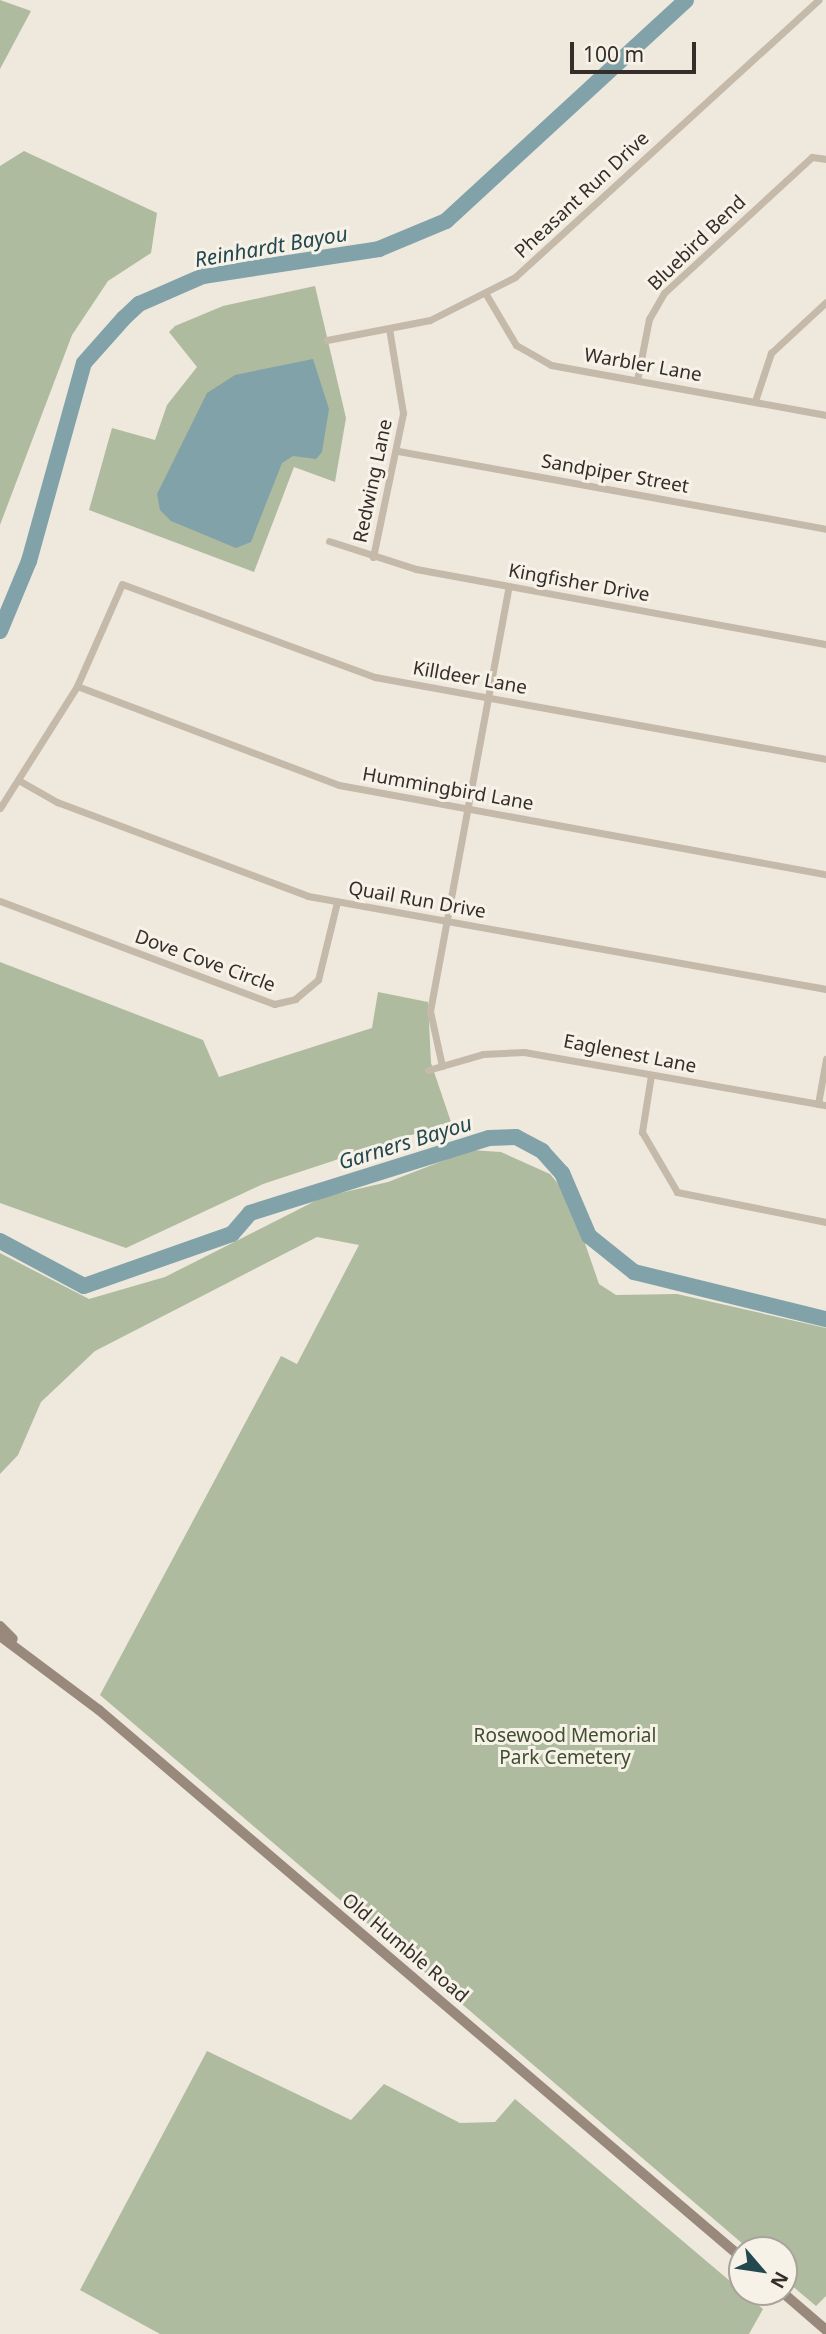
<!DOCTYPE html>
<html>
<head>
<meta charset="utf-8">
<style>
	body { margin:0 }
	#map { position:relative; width:826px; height:2334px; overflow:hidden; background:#eee8dd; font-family:"Noto Sans",sans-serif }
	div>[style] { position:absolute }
	.green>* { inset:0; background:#afbb9f }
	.water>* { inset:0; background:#80a2a8 }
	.river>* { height:16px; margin:-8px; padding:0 8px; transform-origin:8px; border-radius:8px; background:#80a2a8 }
	.minor>* { height:7px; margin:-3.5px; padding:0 3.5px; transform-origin:3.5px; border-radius:3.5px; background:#c5b9aa }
	.secondary>* { height:10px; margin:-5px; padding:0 5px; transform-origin:5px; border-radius:5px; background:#98897c }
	span { translate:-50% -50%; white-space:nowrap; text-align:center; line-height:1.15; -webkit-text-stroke:6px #f7f2e8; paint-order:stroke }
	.street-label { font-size:19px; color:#342d29 }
	.park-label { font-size:19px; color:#404e30 }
	.water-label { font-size:21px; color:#24484f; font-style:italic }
	.north { position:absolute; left:728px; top:2236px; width:70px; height:70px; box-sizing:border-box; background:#f7f2e8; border:2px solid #a9a39c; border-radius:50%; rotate:119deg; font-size:19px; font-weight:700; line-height:28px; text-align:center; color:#342d29 }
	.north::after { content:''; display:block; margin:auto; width:24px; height:32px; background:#24484f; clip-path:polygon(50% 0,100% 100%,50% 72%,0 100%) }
	.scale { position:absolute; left:570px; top:42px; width:126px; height:32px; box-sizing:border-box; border:4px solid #342d29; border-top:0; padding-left:9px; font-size:21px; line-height:24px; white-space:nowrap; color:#342d29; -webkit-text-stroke:5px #f7f2e8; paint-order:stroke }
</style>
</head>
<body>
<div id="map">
	<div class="green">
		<i style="clip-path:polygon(0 0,31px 11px,0 69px)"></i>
		<i style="clip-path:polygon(24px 151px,157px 213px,151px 253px,108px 281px,72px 335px,0 525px,0 166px)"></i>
		<i style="clip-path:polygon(315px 286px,346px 418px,335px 482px,294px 467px,254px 572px,89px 510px,112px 428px,155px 440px,167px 405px,197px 367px,169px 332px,175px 326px,223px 306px)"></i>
		<i style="clip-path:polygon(0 962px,203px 1040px,219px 1077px,372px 1028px,378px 992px,428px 1002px,431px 1063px,451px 1122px,263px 1184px,126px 1248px,0 1203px)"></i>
		<i style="clip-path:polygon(471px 1150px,501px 1152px,550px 1174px,569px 1197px,599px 1284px,616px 1295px,677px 1294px,826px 1328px,826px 2296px,816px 2306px,784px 2279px,784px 2250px,750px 2250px,100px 1695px,281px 1356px,297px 1364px,359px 1245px,317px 1237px,95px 1351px,41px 1402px,18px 1455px,0 1474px,0 1253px,89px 1299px,165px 1277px,323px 1197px,388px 1182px)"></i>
		<i style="clip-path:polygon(207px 2051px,351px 2120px,384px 2084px,460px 2123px,495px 2122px,515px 2099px,763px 2309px,749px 2334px,160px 2334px,80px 2290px)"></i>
	</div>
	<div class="water">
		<i style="clip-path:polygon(313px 359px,329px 409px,322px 452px,316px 459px,293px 456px,282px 463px,251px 542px,236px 548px,171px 521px,160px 510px,157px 494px,207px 393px,235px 375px)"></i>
	</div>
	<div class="river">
		<i style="left:0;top:631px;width:76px;rotate:-67.5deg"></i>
		<i style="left:29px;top:561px;width:205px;rotate:-74.5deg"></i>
		<i style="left:84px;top:363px;width:60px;rotate:-48.4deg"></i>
		<i style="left:124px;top:318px;width:21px;rotate:-43deg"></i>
		<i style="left:139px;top:304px;width:70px;rotate:-23.6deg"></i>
		<i style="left:203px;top:276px;width:178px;rotate:-8.7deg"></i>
		<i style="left:379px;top:249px;width:73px;rotate:-22.7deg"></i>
		<i style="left:446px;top:221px;width:326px;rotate:-42.6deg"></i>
		<i style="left:0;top:1241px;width:95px;rotate:28.2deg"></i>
		<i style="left:84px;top:1286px;width:157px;rotate:-19.4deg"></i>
		<i style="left:232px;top:1234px;width:28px;rotate:-49deg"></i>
		<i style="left:250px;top:1213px;width:250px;rotate:-17.4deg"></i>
		<i style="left:489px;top:1138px;width:27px;rotate:-2deg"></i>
		<i style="left:516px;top:1137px;width:30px;rotate:28deg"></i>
		<i style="left:542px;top:1151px;width:30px;rotate:48deg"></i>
		<i style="left:562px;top:1173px;width:69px;rotate:66.8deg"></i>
		<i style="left:589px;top:1236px;width:58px;rotate:38.7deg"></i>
		<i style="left:634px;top:1272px;width:198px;rotate:13.8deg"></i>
	</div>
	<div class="minor">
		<i style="left:487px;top:296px;width:57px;rotate:59.4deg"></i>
		<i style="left:516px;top:345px;width:40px;rotate:29.7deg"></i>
		<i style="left:551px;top:365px;width:280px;rotate:10.3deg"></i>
		<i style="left:327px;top:340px;width:105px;rotate:-11deg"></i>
		<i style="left:430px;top:320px;width:95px;rotate:-26.8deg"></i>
		<i style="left:515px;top:277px;width:411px;rotate:-42.4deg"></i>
		<i style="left:637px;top:380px;width:62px;rotate:-78.9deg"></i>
		<i style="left:649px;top:319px;width:30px;rotate:-60deg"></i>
		<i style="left:664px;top:293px;width:201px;rotate:-42.6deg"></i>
		<i style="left:812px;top:157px;width:14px;rotate:8deg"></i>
		<i style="left:755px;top:401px;width:51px;rotate:-71.6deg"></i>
		<i style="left:771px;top:353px;width:75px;rotate:-42.8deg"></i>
		<i style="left:398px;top:451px;width:435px;rotate:10.3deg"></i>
		<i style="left:329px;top:541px;width:91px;rotate:17.8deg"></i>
		<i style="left:416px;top:569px;width:417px;rotate:10.4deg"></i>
		<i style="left:373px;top:557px;width:147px;rotate:-78.2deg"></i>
		<i style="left:403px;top:413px;width:86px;rotate:-99.4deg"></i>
		<i style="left:77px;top:686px;width:280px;rotate:20.7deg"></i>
		<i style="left:339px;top:785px;width:495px;rotate:10.4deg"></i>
		<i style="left:20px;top:781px;width:43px;rotate:29.6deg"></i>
		<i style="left:57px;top:802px;width:268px;rotate:20.5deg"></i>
		<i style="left:308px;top:896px;width:526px;rotate:10.18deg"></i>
		<i style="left:0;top:808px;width:144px;rotate:-57.7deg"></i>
		<i style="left:77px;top:686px;width:111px;rotate:-66.2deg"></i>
		<i style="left:122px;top:584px;width:270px;rotate:20.2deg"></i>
		<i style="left:375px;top:677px;width:458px;rotate:10.3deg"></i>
		<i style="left:0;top:901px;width:293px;rotate:20.6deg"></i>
		<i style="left:274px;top:1004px;width:22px;rotate:-13deg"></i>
		<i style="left:295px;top:999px;width:30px;rotate:-40deg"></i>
		<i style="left:318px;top:980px;width:80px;rotate:-76.3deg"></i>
		<i style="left:442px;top:1066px;width:56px;rotate:-102.3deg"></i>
		<i style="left:430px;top:1011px;width:432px;rotate:-79.5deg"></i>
		<i style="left:428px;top:1070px;width:57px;rotate:-16.2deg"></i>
		<i style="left:483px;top:1054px;width:41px;rotate:-2.8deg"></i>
		<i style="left:524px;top:1052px;width:307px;rotate:10deg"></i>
		<i style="left:651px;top:1075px;width:58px;rotate:99deg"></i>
		<i style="left:642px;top:1132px;width:69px;rotate:59.7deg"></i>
		<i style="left:677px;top:1192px;width:152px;rotate:11.4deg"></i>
		<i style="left:818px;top:1104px;width:46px;rotate:-79.9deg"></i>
	</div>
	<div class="secondary">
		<i style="left:0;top:1626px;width:18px;rotate:45deg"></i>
		<i style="left:0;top:1636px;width:124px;rotate:36.8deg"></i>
		<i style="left:99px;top:1710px;width:845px;rotate:40.44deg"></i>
		<i style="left:782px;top:2292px;width:58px;rotate:40.8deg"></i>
	</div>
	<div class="street-label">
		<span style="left:582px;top:195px;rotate:-43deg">Pheasant Run Drive</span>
		<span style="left:697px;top:243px;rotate:-44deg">Bluebird Bend</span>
		<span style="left:643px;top:365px;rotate:10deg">Warbler Lane</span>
		<span style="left:615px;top:474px;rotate:10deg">Sandpiper Street</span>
		<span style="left:373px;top:481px;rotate:-78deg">Redwing Lane</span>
		<span style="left:579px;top:583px;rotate:10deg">Kingfisher Drive</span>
		<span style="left:470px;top:678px;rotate:10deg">Killdeer Lane</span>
		<span style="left:448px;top:789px;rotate:10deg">Hummingbird Lane</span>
		<span style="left:417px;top:900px;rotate:10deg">Quail Run Drive</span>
		<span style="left:205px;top:961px;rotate:20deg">Dove Cove Circle</span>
		<span style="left:630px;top:1054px;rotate:11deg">Eaglenest Lane</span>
		<span style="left:405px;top:1948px;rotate:40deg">Old Humble Road</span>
	</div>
	<div class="park-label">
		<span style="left:565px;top:1747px">Rosewood Memorial<br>Park Cemetery</span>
	</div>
	<div class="water-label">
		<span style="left:271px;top:246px;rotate:-10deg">Reinhardt Bayou</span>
		<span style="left:405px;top:1142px;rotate:-17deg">Garners Bayou</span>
	</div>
	<div class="north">N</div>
	<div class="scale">100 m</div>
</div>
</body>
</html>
